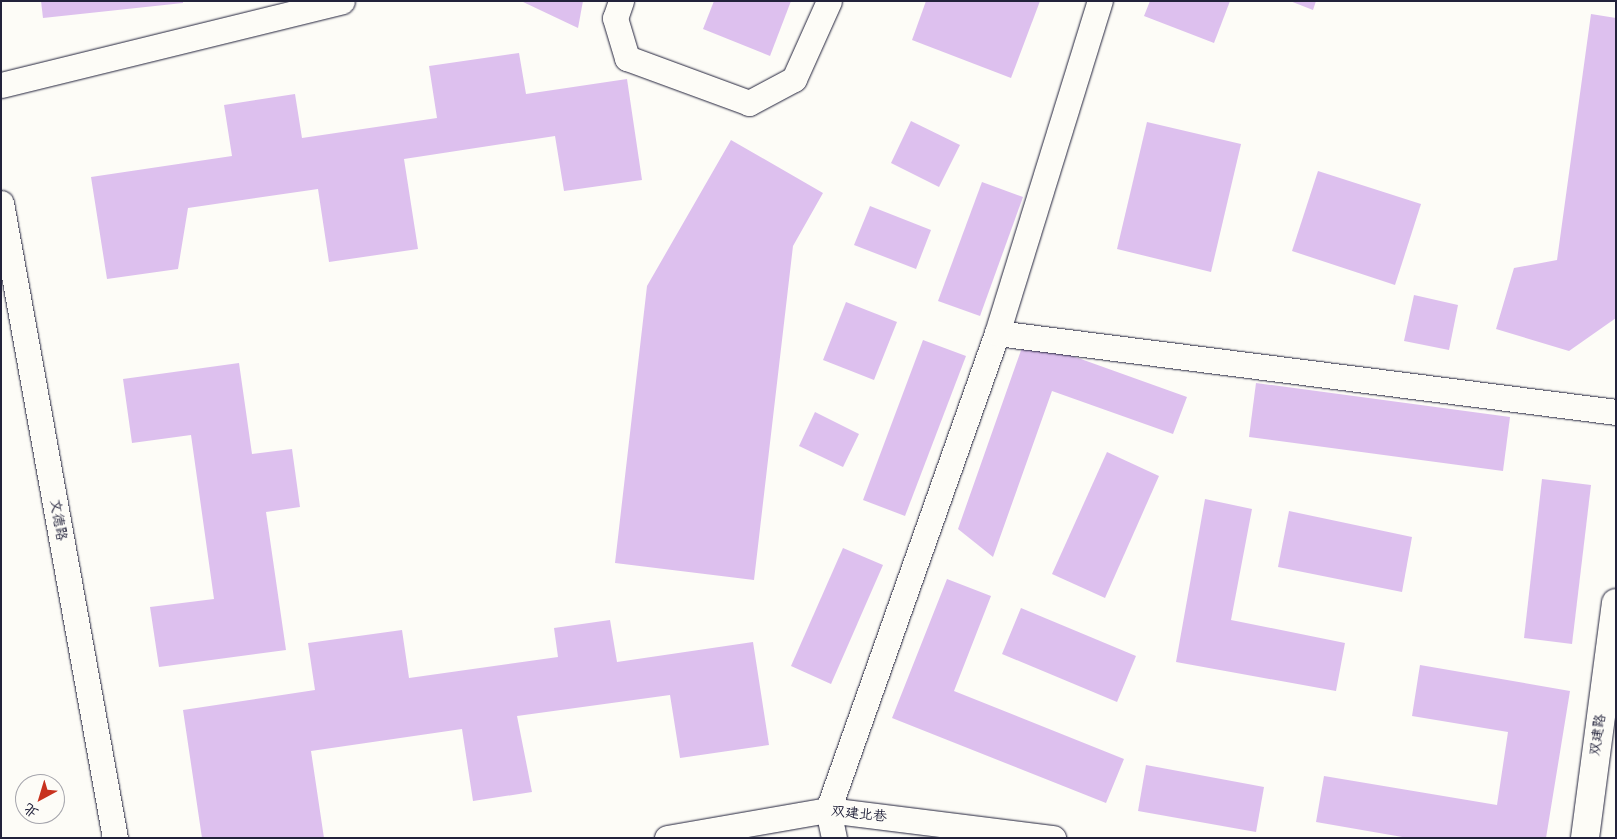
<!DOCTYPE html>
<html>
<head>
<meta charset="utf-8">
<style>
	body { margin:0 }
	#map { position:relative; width:1617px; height:839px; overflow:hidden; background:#fdfcf7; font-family:Kalam,"LXGW WenKai TC",sans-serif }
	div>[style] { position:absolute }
	.building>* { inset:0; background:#ddc0ee }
	.roads { filter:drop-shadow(0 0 1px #22223b) drop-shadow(0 0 1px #22223b) }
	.minor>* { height:25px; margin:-12.5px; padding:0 12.5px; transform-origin:12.5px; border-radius:12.5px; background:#fdfcf7 }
	.tertiary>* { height:28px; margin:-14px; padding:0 14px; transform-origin:14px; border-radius:14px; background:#fdfcf7 }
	span { translate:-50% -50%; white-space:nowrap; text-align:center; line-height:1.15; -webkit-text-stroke:4.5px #fdfcf7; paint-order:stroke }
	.street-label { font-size:14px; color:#22223b }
	.frame { position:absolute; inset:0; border:2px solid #22223b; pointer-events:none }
	.north { position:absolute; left:15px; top:774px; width:50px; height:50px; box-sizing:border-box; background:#fdfcf7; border:1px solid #a5a5ac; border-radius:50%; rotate:219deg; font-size:14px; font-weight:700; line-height:20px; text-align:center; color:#22223b }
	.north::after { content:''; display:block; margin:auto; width:18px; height:22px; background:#c8321e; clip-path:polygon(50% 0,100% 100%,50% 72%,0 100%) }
</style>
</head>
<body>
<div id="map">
	<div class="building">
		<i style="clip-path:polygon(41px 1px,183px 1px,183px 3px,43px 18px)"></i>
		<i style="clip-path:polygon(521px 1px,583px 1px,578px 28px)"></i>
		<i style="clip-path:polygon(714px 1px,791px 1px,770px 56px,703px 29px)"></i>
		<i style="clip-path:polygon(926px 1px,1040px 1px,1011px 78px,912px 40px)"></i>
		<i style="clip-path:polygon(1150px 1px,1230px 1px,1214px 43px,1144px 16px)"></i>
		<i style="clip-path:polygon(1290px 1px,1316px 1px,1313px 10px)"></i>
		<i style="clip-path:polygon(1591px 14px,1616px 18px,1616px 318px,1569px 351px,1496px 329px,1514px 268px,1557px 260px)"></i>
		<i style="clip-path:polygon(519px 53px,526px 94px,627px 79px,642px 180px,564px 191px,555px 136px,404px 159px,418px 249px,329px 262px,318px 189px,188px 208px,178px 269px,107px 279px,91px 177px,232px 156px,224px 105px,295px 94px,302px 138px,437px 118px,429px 66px)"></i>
		<i style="clip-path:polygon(911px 121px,960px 145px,939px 187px,891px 163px)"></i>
		<i style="clip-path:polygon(1147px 122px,1241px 144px,1211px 272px,1117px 249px)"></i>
		<i style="clip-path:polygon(731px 140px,823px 193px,793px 246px,754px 580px,615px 563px,647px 286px)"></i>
		<i style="clip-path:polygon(1318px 171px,1421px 204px,1395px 285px,1292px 251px)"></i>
		<i style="clip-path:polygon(982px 182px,1023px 197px,980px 316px,938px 301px)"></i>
		<i style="clip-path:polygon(870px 206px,931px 230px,916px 269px,854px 245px)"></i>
		<i style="clip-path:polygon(1414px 295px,1458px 305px,1449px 350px,1404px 341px)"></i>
		<i style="clip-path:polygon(846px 302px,897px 322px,874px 380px,823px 360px)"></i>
		<i style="clip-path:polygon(1025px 339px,1187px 397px,1173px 434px,1052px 391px,993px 557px,958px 529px)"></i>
		<i style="clip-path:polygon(923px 340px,966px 356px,905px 516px,863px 500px)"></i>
		<i style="clip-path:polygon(239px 363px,252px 454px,292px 449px,300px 507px,266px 512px,286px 650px,159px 667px,150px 607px,214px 599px,191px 435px,132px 443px,123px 379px)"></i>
		<i style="clip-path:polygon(1256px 383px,1510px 417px,1503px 471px,1249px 437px)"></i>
		<i style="clip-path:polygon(815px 412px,859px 434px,843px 467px,799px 446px)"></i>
		<i style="clip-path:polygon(1107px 452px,1159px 476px,1105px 598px,1052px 574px)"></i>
		<i style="clip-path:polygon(1542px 479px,1591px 485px,1572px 644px,1524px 638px)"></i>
		<i style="clip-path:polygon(1205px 499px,1252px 509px,1231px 620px,1345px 643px,1336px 691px,1176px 662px)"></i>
		<i style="clip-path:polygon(1289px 511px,1412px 537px,1402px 592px,1278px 567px)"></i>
		<i style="clip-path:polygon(843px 548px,883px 565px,831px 684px,791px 666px)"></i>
		<i style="clip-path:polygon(947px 579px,991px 596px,954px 691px,1124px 759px,1106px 803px,892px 718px)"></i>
		<i style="clip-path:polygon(1021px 608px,1136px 656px,1117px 702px,1002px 654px)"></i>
		<i style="clip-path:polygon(610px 620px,617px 662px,753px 642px,769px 745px,680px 758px,670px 695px,517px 716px,532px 792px,473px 801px,462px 729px,311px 751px,324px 838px,202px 838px,183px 710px,315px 690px,308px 643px,402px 630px,409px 678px,558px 657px,554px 628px)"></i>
		<i style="clip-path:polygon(1420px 665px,1570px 691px,1546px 838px,1408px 838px,1316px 822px,1324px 776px,1497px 805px,1508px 732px,1412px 716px)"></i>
		<i style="clip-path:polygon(1146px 765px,1264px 787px,1256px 832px,1138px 811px)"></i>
	</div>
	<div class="roads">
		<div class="minor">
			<i style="left:621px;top:1px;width:18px;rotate:109deg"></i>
			<i style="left:615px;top:18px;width:42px;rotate:73.3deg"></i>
			<i style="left:627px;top:58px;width:130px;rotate:20.2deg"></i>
			<i style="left:749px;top:103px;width:51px;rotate:-28.1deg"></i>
			<i style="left:794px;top:79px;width:85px;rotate:-65.8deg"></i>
			<i style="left:1px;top:85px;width:351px;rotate:-13.8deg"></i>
			<i style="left:1px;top:203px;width:645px;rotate:79.82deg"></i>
			<i style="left:997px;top:333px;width:624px;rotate:7.27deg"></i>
			<i style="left:667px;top:838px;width:163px;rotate:-9.9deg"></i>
			<i style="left:828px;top:810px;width:227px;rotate:7.1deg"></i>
			<i style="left:834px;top:838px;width:29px;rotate:-102deg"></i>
			<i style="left:828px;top:810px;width:506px;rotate:-70.49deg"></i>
			<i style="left:997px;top:333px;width:348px;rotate:-72.8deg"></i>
		</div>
		<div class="tertiary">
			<i style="left:1585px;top:838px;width:237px;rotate:-82.5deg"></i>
		</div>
	</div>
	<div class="street-label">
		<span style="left:58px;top:520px;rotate:80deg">文德路</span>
		<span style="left:1598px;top:735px;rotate:-82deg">双建路</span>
		<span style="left:859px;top:814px;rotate:6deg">双建北巷</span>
	</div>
	<div class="frame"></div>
	<div class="north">北</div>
</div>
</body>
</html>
